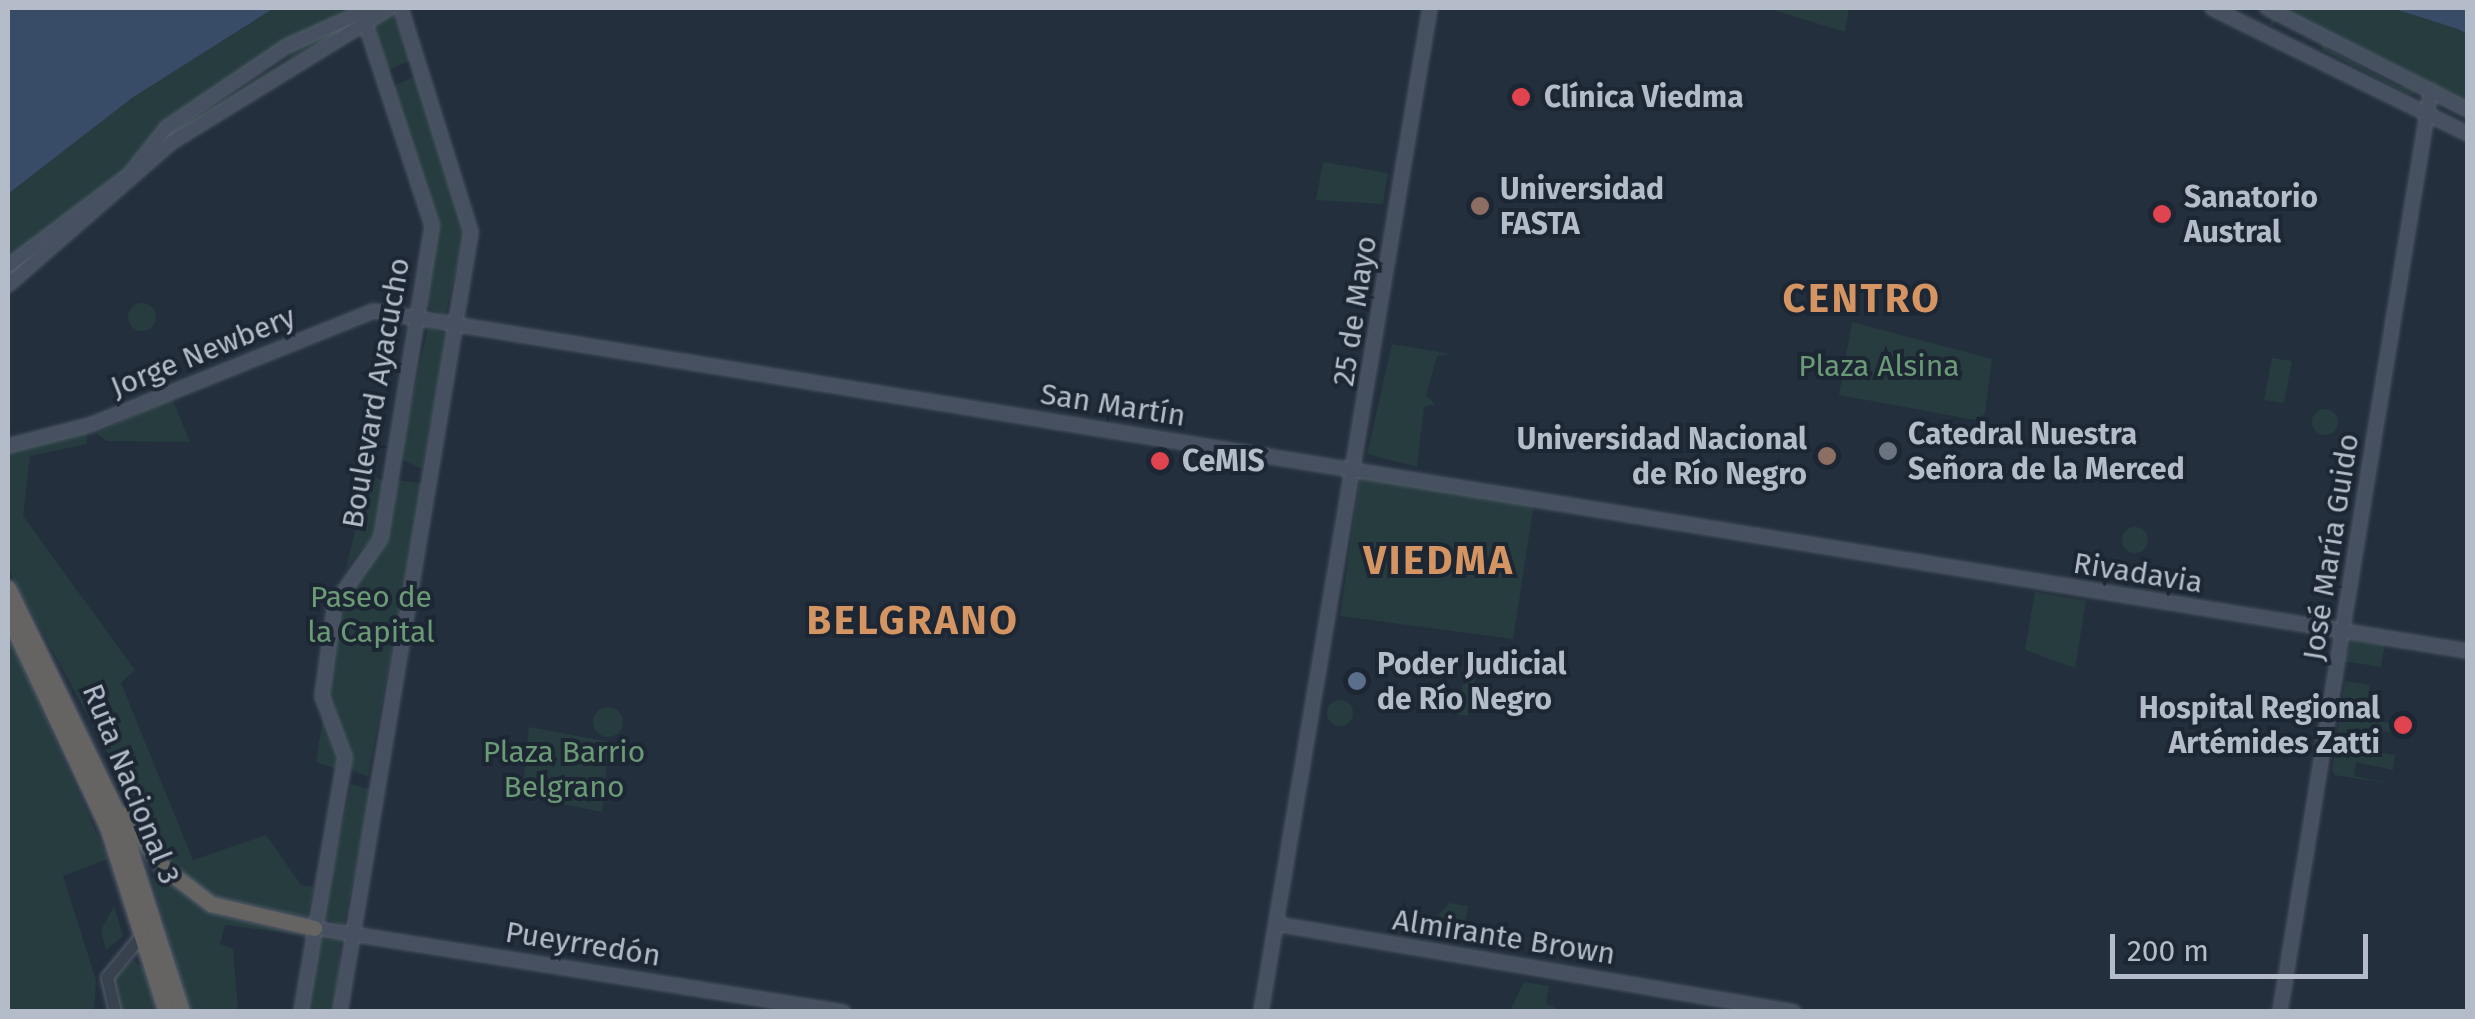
<!DOCTYPE html>
<html>
<head>
<meta charset="utf-8">
<style>
	body { margin:0 }
	#map { position:relative; width:2475px; height:1019px; overflow:hidden; background:#242f3e; font-family:"Fira Sans",sans-serif }
	div>[style] { position:absolute }
	.green>* { inset:0; background:#263c3f }
	.round { border-radius:50% }
	.water>* { inset:0; background:#394c67 }
	.roads { filter:drop-shadow(0 0 2px #565f6c) drop-shadow(0 0 2px #565f6c) }
	.tertiary>* { height:11px; margin:-5.5px; padding:0 5.5px; transform-origin:5.5px; border-radius:5.5px; background:#38414e }
	.secondary>* { height:12px; margin:-6px; padding:0 6px; transform-origin:6px; border-radius:6px; background:#465061 }
	.trunk>* { height:15px; margin:-7.5px; padding:0 7.5px; transform-origin:7.5px; border-radius:7.5px; background:#656462 }
	.dots>* { width:28px; height:28px; translate:-50% -50%; box-sizing:border-box; border:5px solid #1d2633; border-radius:50% }
	span { translate:-50% -50%; white-space:nowrap; text-align:center; line-height:1.15; -webkit-text-stroke:8px #1d2633; paint-order:stroke }
	.poi-label { font-size:30px; color:#b4bcc9; font-weight:700 }
	.left { translate:0 -50%; text-align:left }
	.right { translate:-100% -50%; text-align:right }
	.street-label { font-size:30px; color:#b4bcc9 }
	.park-label { font-size:30px; color:#6b9a76 }
	.district-label { font-size:40px; color:#d59563; font-weight:700; letter-spacing:2.5px }
	.frame { position:absolute; inset:0; border:10px solid #b4bcc9; pointer-events:none }
	.scale { position:absolute; left:2110px; top:934px; width:258px; height:45px; box-sizing:border-box; border:5px solid #b4bcc9; border-top:0; padding-left:12px; font-size:30px; line-height:35px; white-space:nowrap; color:#b4bcc9; -webkit-text-stroke:8px #1d2633; paint-order:stroke }
</style>
</head>
<body>
<div id="map">
	<div class="green">
		<i style="clip-path:polygon(274px 8px,361px 8px,165px 123px,127px 171px,8px 259px,8px 194px,132px 98px)"></i>
		<i style="clip-path:polygon(1767px 8px,1849px 8px,1845px 32px)"></i>
		<i style="clip-path:polygon(2275px 8px,2424px 8px,2467px 34px,2467px 106px)"></i>
		<i style="clip-path:polygon(393px 12px,412px 60px,388px 70px,372px 28px)"></i>
		<i style="clip-path:polygon(2272px 15px,2327px 39px,2328px 49px,2400px 87px,2413px 83px,2417px 92px,2409px 95px,2322px 50px,2321px 39px,2279px 20px,2270px 26px)"></i>
		<i style="clip-path:polygon(344px 27px,178px 134px,171px 133px,291px 57px,290px 49px)"></i>
		<i style="clip-path:polygon(417px 76px,466px 229px,445px 316px,425px 306px,437px 220px,391px 87px)"></i>
		<i style="clip-path:polygon(1323px 162px,1388px 173px,1383px 204px,1316px 200px)"></i>
		<i class="round" style="left:128px;top:303px;width:28px;height:28px"></i>
		<i style="clip-path:polygon(1852px 322px,1992px 359px,1985px 414px,1975px 420px,1839px 395px)"></i>
		<i style="clip-path:polygon(428px 327px,448px 335px,422px 469px,399px 458px)"></i>
		<i style="clip-path:polygon(1392px 344px,1450px 354px,1437px 356px,1426px 395px,1435px 404px,1424px 407px,1417px 467px,1367px 454px)"></i>
		<i style="clip-path:polygon(2272px 358px,2292px 361px,2284px 403px,2264px 400px)"></i>
		<i style="clip-path:polygon(172px 398px,190px 442px,107px 441px,96px 433px)"></i>
		<i class="round" style="left:2312px;top:409px;width:26px;height:26px"></i>
		<i style="clip-path:polygon(87px 432px,87px 444px,30px 456px,23px 516px,135px 670px,121px 683px,193px 860px,266px 835px,301px 885px,314px 887px,307px 917px,212px 897px,166px 860px,8px 569px,8px 450px)"></i>
		<i style="clip-path:polygon(369px 473px,384px 482px,376px 533px,346px 568px)"></i>
		<i style="clip-path:polygon(1360px 477px,1534px 504px,1513px 639px,1340px 616px)"></i>
		<i style="clip-path:polygon(398px 480px,423px 484px,368px 777px,350px 769px,327px 692px,342px 596px,386px 539px)"></i>
		<i class="round" style="left:2122px;top:527px;width:26px;height:26px"></i>
		<i style="clip-path:polygon(2035px 592px,2086px 601px,2075px 668px,2025px 650px)"></i>
		<i style="clip-path:polygon(8px 634px,108px 859px,63px 876px,96px 980px,94px 1011px,8px 1011px)"></i>
		<i style="clip-path:polygon(2352px 640px,2385px 644px,2381px 667px,2344px 661px)"></i>
		<i style="clip-path:polygon(1468px 658px,1479px 659px,1468px 716px,1457px 714px)"></i>
		<i style="clip-path:polygon(2345px 681px,2370px 685px,2365px 719px,2403px 725px,2401px 734px,2363px 728px,2360px 749px,2395px 755px,2393px 770px,2356px 762px,2354px 776px,2391px 784px,2335px 775px,2332px 770px)"></i>
		<i class="round" style="left:1327px;top:700px;width:26px;height:26px"></i>
		<i class="round" style="left:593px;top:707px;width:30px;height:30px"></i>
		<i style="clip-path:polygon(323px 718px,339px 756px,336px 769px,316px 762px)"></i>
		<i style="clip-path:polygon(529px 727px,609px 742px,602px 812px,522px 796px)"></i>
		<i style="clip-path:polygon(351px 784px,372px 790px,344px 925px,322px 918px)"></i>
		<i style="clip-path:polygon(161px 872px,225px 916px,303px 935px,225px 925px,220px 944px,233px 949px,238px 1011px,190px 1011px,152px 880px)"></i>
		<i style="clip-path:polygon(1449px 903px,1468px 906px,1462px 942px,1435px 919px)"></i>
		<i style="clip-path:polygon(114px 906px,123px 936px,106px 950px,101px 930px)"></i>
		<i style="clip-path:polygon(341px 939px,336px 1011px,306px 1012px,318px 940px)"></i>
		<i style="clip-path:polygon(133px 960px,148px 972px,158px 1011px,120px 1011px,113px 979px)"></i>
		<i style="clip-path:polygon(1524px 982px,1549px 986px,1546px 1003px,1561px 1011px,1510px 1011px)"></i>
	</div>
	<div class="water">
		<i style="clip-path:polygon(8px 8px,274px 8px,132px 98px,8px 194px)"></i>
		<i style="clip-path:polygon(2392px 8px,2467px 8px,2467px 34px,2458px 29px)"></i>
	</div>
	<div class="roads">
		<div class="tertiary">
			<i style="left:115px;top:1012px;width:36px;rotate:-103deg"></i>
			<i style="left:107px;top:977px;width:58px;rotate:-50.6deg"></i>
		</div>
		<div class="secondary">
			<i style="left:2212px;top:8px;width:285px;rotate:26.2deg"></i>
			<i style="left:2267px;top:8px;width:225px;rotate:26.9deg"></i>
			<i style="left:8px;top:266px;width:153px;rotate:-37deg"></i>
			<i style="left:130px;top:174px;width:60px;rotate:-51.8deg"></i>
			<i style="left:167px;top:127px;width:145px;rotate:-34deg"></i>
			<i style="left:287px;top:46px;width:92px;rotate:-24.3deg"></i>
			<i style="left:8px;top:285px;width:218px;rotate:-41.1deg"></i>
			<i style="left:172px;top:142px;width:256px;rotate:-31.6deg"></i>
			<i style="left:8px;top:446px;width:85px;rotate:-14.4deg"></i>
			<i style="left:90px;top:425px;width:305px;rotate:-21.9deg"></i>
			<i style="left:373px;top:311px;width:2122px;rotate:9.22deg"></i>
			<i style="left:1276px;top:924px;width:525px;rotate:9.64deg"></i>
			<i style="left:314px;top:928px;width:536px;rotate:9.02deg"></i>
			<i style="left:301px;top:1012px;width:259px;rotate:-80.2deg"></i>
			<i style="left:345px;top:757px;width:65px;rotate:-110.7deg"></i>
			<i style="left:322px;top:696px;width:93px;rotate:-82deg"></i>
			<i style="left:335px;top:604px;width:80px;rotate:-55.1deg"></i>
			<i style="left:381px;top:538px;width:317px;rotate:-80.7deg"></i>
			<i style="left:432px;top:225px;width:223px;rotate:-108.3deg"></i>
			<i style="left:340px;top:1012px;width:791px;rotate:-80.47deg"></i>
			<i style="left:471px;top:232px;width:235px;rotate:-107.4deg"></i>
			<i style="left:1261px;top:1012px;width:1018px;rotate:-80.45deg"></i>
			<i style="left:2280px;top:1012px;width:934px;rotate:-80.7deg"></i>
		</div>
		<div class="trunk">
			<i style="left:8px;top:588px;width:257px;rotate:64.1deg"></i>
			<i style="left:120px;top:819px;width:203px;rotate:72.2deg"></i>
			<i style="left:8px;top:616px;width:232px;rotate:64.8deg"></i>
			<i style="left:107px;top:826px;width:195px;rotate:72.4deg"></i>
			<i style="left:125px;top:815px;width:66px;rotate:53.7deg"></i>
			<i style="left:164px;top:868px;width:59px;rotate:37.5deg"></i>
			<i style="left:211px;top:904px;width:106px;rotate:13.1deg"></i>
		</div>
	</div>
	<div class="dots">
		<i style="left:1521px;top:97px;background:#e0444e"></i>
		<i style="left:1480px;top:206px;background:#8d6e63"></i>
		<i style="left:2162px;top:214px;background:#e0444e"></i>
		<i style="left:1888px;top:451px;background:#6b7280"></i>
		<i style="left:1827px;top:456px;background:#8d6e63"></i>
		<i style="left:1160px;top:461px;background:#e0444e"></i>
		<i style="left:1357px;top:681px;background:#5c6f8a"></i>
		<i style="left:2403px;top:725px;background:#e0444e"></i>
	</div>
	<div class="poi-label">
		<span class="left" style="left:1544px;top:97px">Clínica Viedma</span>
		<span class="left" style="left:1500px;top:206px">Universidad<br>FASTA</span>
		<span class="left" style="left:2184px;top:214px">Sanatorio<br>Austral</span>
		<span class="left" style="left:1908px;top:451px">Catedral Nuestra<br>Señora de la Merced</span>
		<span class="right" style="left:1807px;top:456px">Universidad Nacional<br>de Río Negro</span>
		<span class="left" style="left:1182px;top:461px">CeMIS</span>
		<span class="left" style="left:1377px;top:681px">Poder Judicial<br>de Río Negro</span>
		<span class="right" style="left:2380px;top:725px">Hospital Regional<br>Artémides Zatti</span>
	</div>
	<div class="street-label">
		<span style="left:1355px;top:311px;rotate:-81deg">25 de Mayo</span>
		<span style="left:203px;top:352px;rotate:-22deg">Jorge Newbery</span>
		<span style="left:376px;top:393px;rotate:-80deg">Boulevard Ayacucho</span>
		<span style="left:1113px;top:405px;rotate:9deg">San Martín</span>
		<span style="left:2331px;top:547px;rotate:-81deg">José María Guido</span>
		<span style="left:2138px;top:573px;rotate:9deg">Rivadavia</span>
		<span style="left:131px;top:784px;rotate:68deg">Ruta Nacional 3</span>
		<span style="left:1504px;top:937px;rotate:9deg">Almirante Brown</span>
		<span style="left:583px;top:944px;rotate:9deg">Pueyrredón</span>
	</div>
	<div class="park-label">
		<span style="left:1879px;top:366px">Plaza Alsina</span>
		<span style="left:371px;top:614px">Paseo de<br>la Capital</span>
		<span style="left:564px;top:769px">Plaza Barrio<br>Belgrano</span>
	</div>
	<div class="district-label">
		<span style="left:1862px;top:299px">CENTRO</span>
		<span style="left:1439px;top:561px">VIEDMA</span>
		<span style="left:913px;top:621px">BELGRANO</span>
	</div>
	<div class="frame"></div>
	<div class="scale">200 m</div>
</div>
</body>
</html>
